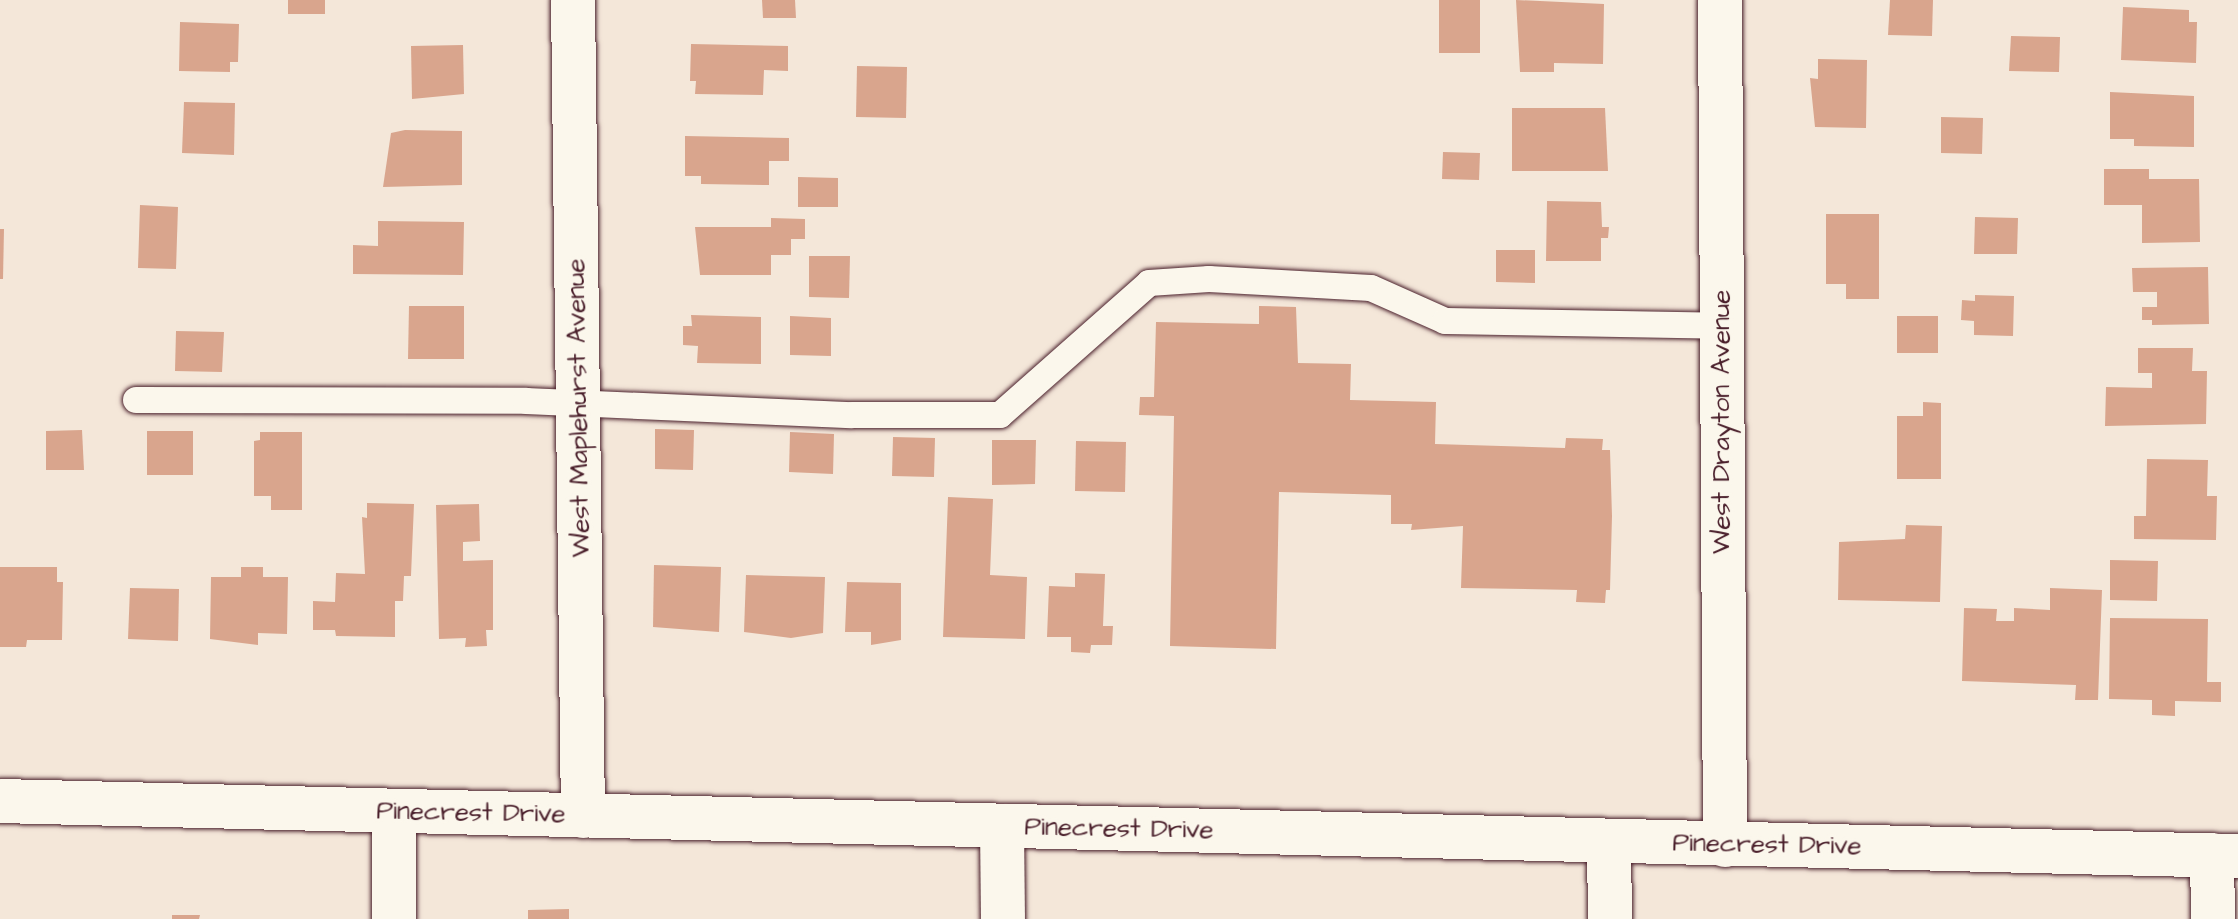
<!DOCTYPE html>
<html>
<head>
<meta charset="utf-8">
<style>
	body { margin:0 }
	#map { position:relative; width:2238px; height:919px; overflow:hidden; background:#f4e7d9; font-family:"Architects Daughter",sans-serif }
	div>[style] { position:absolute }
	.building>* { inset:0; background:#d9a58d }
	.roads { filter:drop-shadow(0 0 2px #4a1f2b) drop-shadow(0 0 2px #4a1f2b) }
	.service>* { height:26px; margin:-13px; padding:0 13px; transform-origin:13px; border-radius:13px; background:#fbf7ec }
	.minor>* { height:44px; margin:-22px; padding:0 22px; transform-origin:22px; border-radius:22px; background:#fbf7ec }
	.tertiary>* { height:44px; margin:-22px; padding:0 22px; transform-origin:22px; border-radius:22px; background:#fbf7ec }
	span { translate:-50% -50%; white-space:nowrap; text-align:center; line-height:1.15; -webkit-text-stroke:7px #fbf7ec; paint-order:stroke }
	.street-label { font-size:26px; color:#4a1f2b }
</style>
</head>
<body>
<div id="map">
	<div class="building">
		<i style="clip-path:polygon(288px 0,325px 0,325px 14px,288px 14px)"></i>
		<i style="clip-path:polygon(762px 0,795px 0,796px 18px,763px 18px)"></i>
		<i style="clip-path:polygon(1439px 0,1480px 0,1480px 53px,1439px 53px)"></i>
		<i style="clip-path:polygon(1516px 0,1604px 4px,1603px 64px,1554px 63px,1554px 72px,1520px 72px)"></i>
		<i style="clip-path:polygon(1890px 0,1933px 0,1932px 36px,1888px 35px)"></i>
		<i style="clip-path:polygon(2123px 7px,2189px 10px,2189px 22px,2197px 22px,2196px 63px,2121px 60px)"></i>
		<i style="clip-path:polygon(180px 22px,239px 24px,238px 62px,230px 62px,230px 72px,179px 71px)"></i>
		<i style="clip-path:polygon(2011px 36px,2060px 37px,2059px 72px,2009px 71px)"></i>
		<i style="clip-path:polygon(691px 44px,788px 46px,788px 71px,764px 70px,763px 95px,695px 94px,696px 81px,690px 81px)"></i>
		<i style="clip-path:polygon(463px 45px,464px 94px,412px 99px,411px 46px)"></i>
		<i style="clip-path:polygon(1818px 59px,1867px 60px,1866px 128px,1815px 127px,1810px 78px,1818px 79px)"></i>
		<i style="clip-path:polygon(857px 66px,907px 67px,906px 118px,856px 117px)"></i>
		<i style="clip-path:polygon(2110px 92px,2194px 96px,2194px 147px,2134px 146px,2134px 139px,2110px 139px)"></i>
		<i style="clip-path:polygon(184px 102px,235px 103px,234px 155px,182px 153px)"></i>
		<i style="clip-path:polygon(1512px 108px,1605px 108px,1608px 171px,1512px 171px)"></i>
		<i style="clip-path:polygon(1941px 117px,1983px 118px,1982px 154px,1941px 153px)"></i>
		<i style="clip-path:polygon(405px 130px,462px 131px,462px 185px,383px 187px,391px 133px)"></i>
		<i style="clip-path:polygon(685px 136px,789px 138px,789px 161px,769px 161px,769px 185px,701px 184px,701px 176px,685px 176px)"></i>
		<i style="clip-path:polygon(1443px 152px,1480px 153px,1479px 180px,1442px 179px)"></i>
		<i style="clip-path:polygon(2104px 169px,2149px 169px,2149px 179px,2199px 179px,2200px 242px,2142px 243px,2142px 205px,2104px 205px)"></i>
		<i style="clip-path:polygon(798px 177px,838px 178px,838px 207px,798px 207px)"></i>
		<i style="clip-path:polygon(1547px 201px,1601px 202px,1602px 227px,1609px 227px,1608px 238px,1601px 238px,1601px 261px,1546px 261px)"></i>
		<i style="clip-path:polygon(140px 205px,178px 207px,176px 269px,138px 268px)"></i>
		<i style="clip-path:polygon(1826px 214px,1879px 214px,1879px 299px,1846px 299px,1846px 284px,1826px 284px)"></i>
		<i style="clip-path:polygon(1975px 217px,2018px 218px,2017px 254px,1974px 254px)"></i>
		<i style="clip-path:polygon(771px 218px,805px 219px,805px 239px,791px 239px,791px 255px,771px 255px,771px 275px,700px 275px,695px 227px,771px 227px)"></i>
		<i style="clip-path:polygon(378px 221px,464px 222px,463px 275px,353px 274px,353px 245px,378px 246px)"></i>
		<i style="clip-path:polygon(0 229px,4px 229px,3px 279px,0 279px)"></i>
		<i style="clip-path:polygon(1496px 250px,1535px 250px,1535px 283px,1496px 282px)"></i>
		<i style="clip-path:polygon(809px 256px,850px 256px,849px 298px,809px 297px)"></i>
		<i style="clip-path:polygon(2208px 267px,2209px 324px,2152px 325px,2152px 320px,2142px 320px,2142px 307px,2157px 307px,2157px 292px,2133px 292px,2132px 268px)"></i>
		<i style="clip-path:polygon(1975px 295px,2014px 296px,2013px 336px,1974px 335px,1974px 321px,1961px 320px,1962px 300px,1975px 301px)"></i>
		<i style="clip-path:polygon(409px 306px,464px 306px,464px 359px,408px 359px)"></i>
		<i style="clip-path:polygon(1259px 306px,1296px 307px,1298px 363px,1351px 364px,1350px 400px,1436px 402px,1435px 444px,1565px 448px,1566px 438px,1603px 439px,1602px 450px,1610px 450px,1612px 516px,1610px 590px,1606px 590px,1605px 603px,1576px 602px,1577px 590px,1461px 588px,1463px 526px,1411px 530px,1412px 524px,1391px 524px,1391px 495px,1279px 492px,1276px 649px,1170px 646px,1174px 416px,1139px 415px,1140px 397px,1154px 397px,1156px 322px,1259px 324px)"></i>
		<i style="clip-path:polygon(691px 315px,761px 317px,761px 364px,697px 363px,698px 346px,683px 345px,683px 326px,692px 326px)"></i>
		<i style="clip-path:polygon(790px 316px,831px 318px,831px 356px,790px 355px)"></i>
		<i style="clip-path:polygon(1897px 316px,1938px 316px,1938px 353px,1897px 353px)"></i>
		<i style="clip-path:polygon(176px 331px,224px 332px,222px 372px,175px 371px)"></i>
		<i style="clip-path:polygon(2138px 348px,2193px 348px,2192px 371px,2207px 371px,2206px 424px,2105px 426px,2106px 387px,2152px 388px,2152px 373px,2138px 373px)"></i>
		<i style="clip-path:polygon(1923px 402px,1941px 403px,1941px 479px,1897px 479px,1897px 416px,1923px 416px)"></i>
		<i style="clip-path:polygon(655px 429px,694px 430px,693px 470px,655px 469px)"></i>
		<i style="clip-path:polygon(82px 430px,84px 470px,46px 470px,46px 431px)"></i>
		<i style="clip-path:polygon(147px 431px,193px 431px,193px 475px,147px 475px)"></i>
		<i style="clip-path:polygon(260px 432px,302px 432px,302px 510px,271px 510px,271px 496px,254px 496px,254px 441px,260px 440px)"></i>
		<i style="clip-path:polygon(790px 432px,834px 434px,833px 474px,789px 472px)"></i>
		<i style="clip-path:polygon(893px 437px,935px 438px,934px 477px,892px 476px)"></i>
		<i style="clip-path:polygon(992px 440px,1036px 440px,1035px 484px,992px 485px)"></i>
		<i style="clip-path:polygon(1076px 441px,1126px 442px,1125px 492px,1075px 491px)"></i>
		<i style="clip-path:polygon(2147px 459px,2208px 460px,2207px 496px,2217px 496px,2216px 540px,2134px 539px,2134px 516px,2146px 516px)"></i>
		<i style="clip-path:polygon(948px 497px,993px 499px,990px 575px,1027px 577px,1025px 639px,943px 637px)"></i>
		<i style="clip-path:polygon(367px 503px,414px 504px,411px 576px,404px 576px,403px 601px,395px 601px,395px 637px,336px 636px,335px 630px,313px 630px,313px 601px,335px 602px,336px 573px,365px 574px,362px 517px,367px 518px)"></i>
		<i style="clip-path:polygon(479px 504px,480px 541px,463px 542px,463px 561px,493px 560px,493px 630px,486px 630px,487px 646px,465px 647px,466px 638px,439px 639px,436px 505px)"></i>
		<i style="clip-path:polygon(1906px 525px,1942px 526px,1940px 602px,1838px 600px,1839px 542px,1905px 539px)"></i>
		<i style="clip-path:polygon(2110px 560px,2158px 561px,2157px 601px,2110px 600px)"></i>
		<i style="clip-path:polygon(654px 565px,721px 567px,719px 632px,653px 627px)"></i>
		<i style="clip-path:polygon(0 567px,57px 567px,57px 582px,63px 582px,62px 640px,27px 640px,26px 647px,0 647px)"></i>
		<i style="clip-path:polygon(241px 567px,263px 567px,263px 577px,288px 577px,287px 634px,258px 633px,258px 645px,210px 639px,211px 577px,241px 577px)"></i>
		<i style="clip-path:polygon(1075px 573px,1105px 574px,1103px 626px,1113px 626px,1112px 645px,1091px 645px,1090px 653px,1071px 652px,1071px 637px,1047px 637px,1049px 586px,1075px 587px)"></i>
		<i style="clip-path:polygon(746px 575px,825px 577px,823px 633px,791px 638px,744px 632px)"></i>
		<i style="clip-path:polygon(847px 582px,901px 583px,901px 640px,871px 645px,871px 632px,845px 632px)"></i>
		<i style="clip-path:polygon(130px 588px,179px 589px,178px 641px,128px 639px)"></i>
		<i style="clip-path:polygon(2050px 588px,2102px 590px,2098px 700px,2075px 700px,2076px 685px,1962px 681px,1964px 608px,1997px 609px,1996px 621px,2014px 621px,2014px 608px,2050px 610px)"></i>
		<i style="clip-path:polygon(2110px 618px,2208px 619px,2207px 682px,2221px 682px,2221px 702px,2175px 701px,2175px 716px,2152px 715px,2152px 700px,2109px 699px)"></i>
		<i style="clip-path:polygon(569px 909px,569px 919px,528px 919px,528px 910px)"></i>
		<i style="clip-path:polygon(172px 915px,200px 915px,199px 919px,172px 919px)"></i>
	</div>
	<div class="roads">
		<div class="service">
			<i style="left:136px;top:400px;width:390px;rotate:0.1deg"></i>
			<i style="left:526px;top:401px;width:326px;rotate:2.5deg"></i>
			<i style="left:852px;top:415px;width:148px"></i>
			<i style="left:1000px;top:415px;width:199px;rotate:-41.5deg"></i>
			<i style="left:1149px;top:283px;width:60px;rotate:-3.8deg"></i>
			<i style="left:1209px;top:279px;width:162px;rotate:3.2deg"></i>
			<i style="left:1371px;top:288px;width:81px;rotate:24deg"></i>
			<i style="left:1445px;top:321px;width:277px;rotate:1deg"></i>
		</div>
		<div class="minor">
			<i style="left:573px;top:0;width:816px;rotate:89.3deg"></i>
			<i style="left:394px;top:811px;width:108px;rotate:90deg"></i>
			<i style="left:1002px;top:826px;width:93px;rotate:89.4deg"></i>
			<i style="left:1609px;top:841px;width:78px;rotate:89.3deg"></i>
			<i style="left:2212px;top:855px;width:64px;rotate:89.1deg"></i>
		</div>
		<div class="tertiary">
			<i style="left:1720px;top:0;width:845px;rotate:89.66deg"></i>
			<i style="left:0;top:801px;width:2239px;rotate:1.41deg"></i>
		</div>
	</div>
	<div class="street-label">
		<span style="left:579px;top:408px;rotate:-91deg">West Maplehurst Avenue</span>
		<span style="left:1722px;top:422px;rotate:-90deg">West Drayton Avenue</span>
		<span style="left:471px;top:813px;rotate:1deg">Pinecrest Drive</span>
		<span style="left:1119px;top:829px;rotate:1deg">Pinecrest Drive</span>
		<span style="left:1767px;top:845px;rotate:1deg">Pinecrest Drive</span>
	</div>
</div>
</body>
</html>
